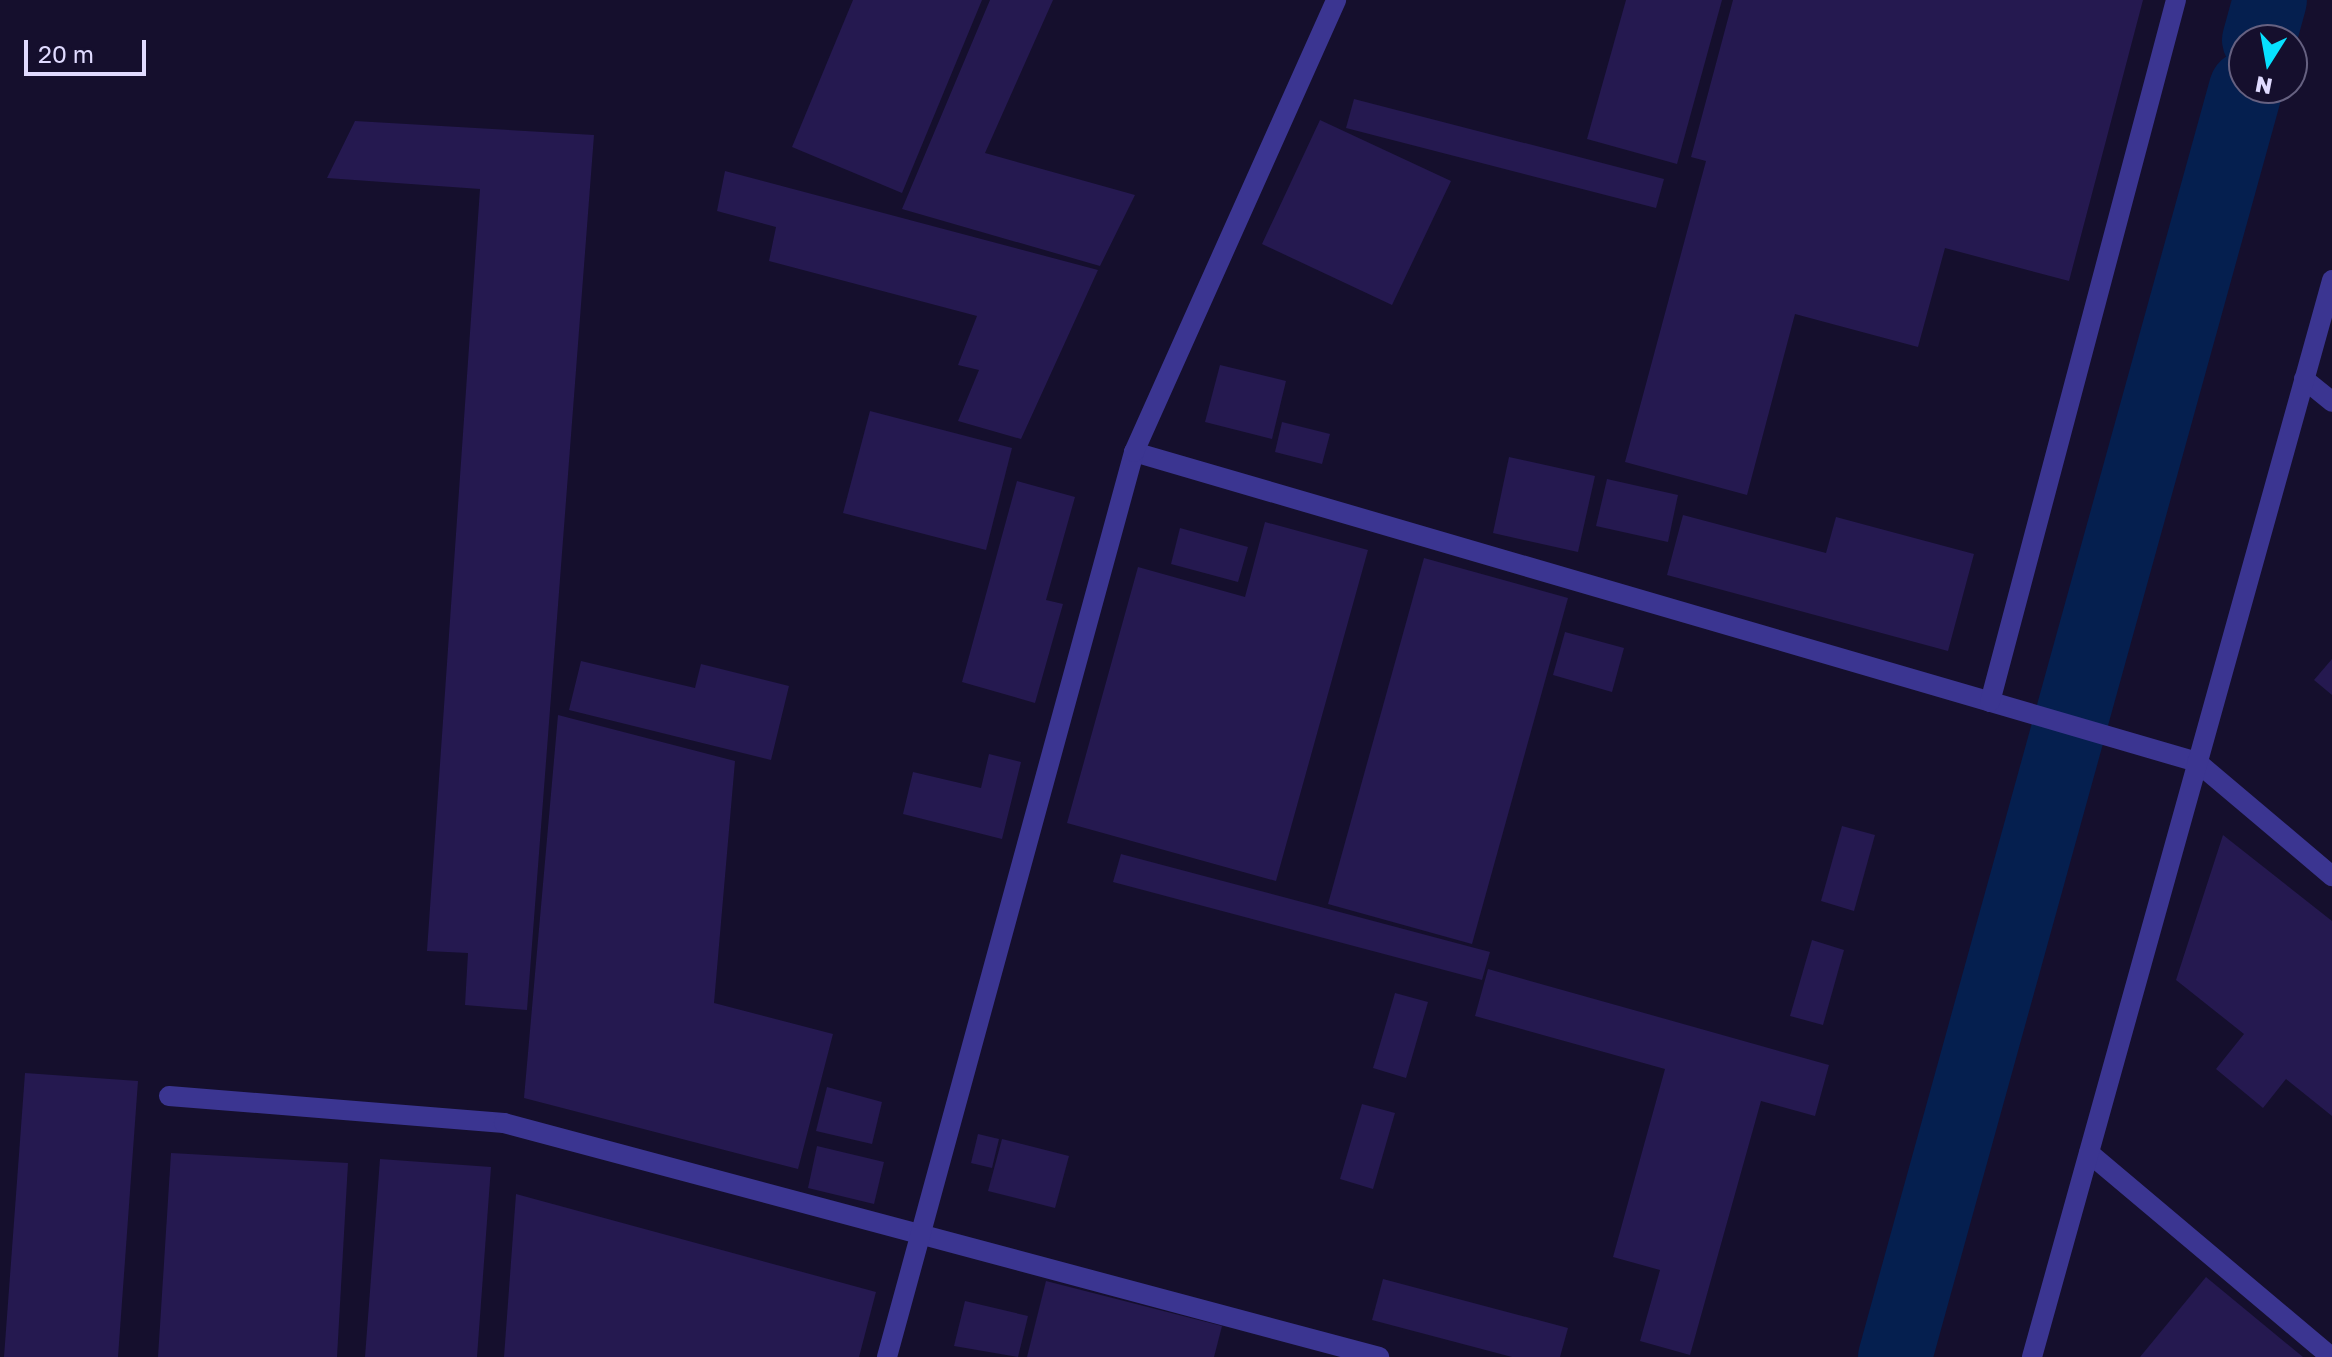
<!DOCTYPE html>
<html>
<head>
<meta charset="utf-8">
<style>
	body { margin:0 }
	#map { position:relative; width:2332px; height:1357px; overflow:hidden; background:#150f2d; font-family:"Golos Text",sans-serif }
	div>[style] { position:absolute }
	.river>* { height:74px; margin:-37px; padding:0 37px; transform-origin:37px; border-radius:37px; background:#051f4f }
	.building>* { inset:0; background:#251950 }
	.lane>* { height:20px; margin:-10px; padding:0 10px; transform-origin:10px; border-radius:10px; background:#3b3591 }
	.street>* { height:20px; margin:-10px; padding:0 10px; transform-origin:10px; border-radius:10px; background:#3b3591 }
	span { translate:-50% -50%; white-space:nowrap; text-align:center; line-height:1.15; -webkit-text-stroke:6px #150f2d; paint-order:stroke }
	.north { position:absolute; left:2228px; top:24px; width:80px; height:80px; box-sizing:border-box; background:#150f2d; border:2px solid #666181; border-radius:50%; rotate:191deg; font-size:22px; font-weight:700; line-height:32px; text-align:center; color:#e0dbff }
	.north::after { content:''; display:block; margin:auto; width:28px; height:36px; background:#07e1ff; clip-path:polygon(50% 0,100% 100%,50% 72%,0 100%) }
	.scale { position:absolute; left:24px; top:40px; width:122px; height:36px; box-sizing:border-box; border:4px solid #e0dbff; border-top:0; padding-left:10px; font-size:24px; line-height:28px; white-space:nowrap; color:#e0dbff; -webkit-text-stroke:6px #150f2d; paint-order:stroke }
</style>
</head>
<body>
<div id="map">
	<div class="river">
		<i style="left:2259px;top:40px;width:41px;rotate:-74.6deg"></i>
		<i style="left:1895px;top:1357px;width:1317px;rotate:-74.54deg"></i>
	</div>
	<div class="building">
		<i style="clip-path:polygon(853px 0,982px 0,902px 193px,792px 147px)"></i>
		<i style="clip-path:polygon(990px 0,1053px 0,985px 153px,1135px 195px,1100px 266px,902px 209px)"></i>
		<i style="clip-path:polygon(1626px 0,1722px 0,1677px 164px,1587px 139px)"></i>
		<i style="clip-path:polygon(1733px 0,2143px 0,2069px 281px,1945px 248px,1918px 347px,1795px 314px,1747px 495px,1625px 462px,1706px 161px,1691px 157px)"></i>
		<i style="clip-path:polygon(1354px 99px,1664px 179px,1656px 208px,1346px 128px)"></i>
		<i style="clip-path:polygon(1320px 120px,1451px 181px,1392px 305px,1262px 244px)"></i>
		<i style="clip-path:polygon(355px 121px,594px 135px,527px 1010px,465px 1005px,468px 953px,427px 951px,480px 189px,327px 178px)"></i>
		<i style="clip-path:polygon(725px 171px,1098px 270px,1021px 439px,958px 421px,979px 370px,958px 365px,977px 316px,769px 261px,776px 227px,717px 211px)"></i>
		<i style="clip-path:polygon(1220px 365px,1286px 381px,1272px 439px,1205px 422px)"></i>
		<i style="clip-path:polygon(870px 411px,1012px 448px,986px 550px,843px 513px)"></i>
		<i style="clip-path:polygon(1282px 422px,1330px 434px,1322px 464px,1275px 452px)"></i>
		<i style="clip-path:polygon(1509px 457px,1595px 476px,1578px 552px,1493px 533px)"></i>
		<i style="clip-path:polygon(1607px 479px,1678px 495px,1668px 542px,1596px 526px)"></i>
		<i style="clip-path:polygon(1017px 481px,1075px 497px,1046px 600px,1063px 604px,1035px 703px,962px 682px)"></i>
		<i style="clip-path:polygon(1683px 515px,1826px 553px,1836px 517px,1974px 554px,1948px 651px,1667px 575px)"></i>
		<i style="clip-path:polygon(1265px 522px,1368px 550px,1276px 881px,1067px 823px,1138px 567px,1245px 597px)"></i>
		<i style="clip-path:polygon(1180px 528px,1248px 547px,1238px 582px,1171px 564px)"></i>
		<i style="clip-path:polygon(1424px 558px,1568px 598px,1472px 944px,1328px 904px)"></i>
		<i style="clip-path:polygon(1565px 632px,1624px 648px,1612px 692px,1553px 675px)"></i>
		<i style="clip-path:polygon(2332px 659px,2332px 695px,2314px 680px)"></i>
		<i style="clip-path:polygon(581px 661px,695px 688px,701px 664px,789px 686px,771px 760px,569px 710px)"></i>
		<i style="clip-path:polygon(558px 715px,735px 761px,714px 1003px,833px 1034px,798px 1169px,524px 1098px)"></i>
		<i style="clip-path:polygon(989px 754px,1021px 762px,1002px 839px,903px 814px,913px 772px,981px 788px)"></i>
		<i style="clip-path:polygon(1842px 826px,1875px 835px,1854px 911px,1821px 901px)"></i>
		<i style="clip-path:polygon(2223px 835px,2332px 921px,2332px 1116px,2286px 1079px,2263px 1108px,2216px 1069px,2244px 1034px,2176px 980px)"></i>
		<i style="clip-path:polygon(1121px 854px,1490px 952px,1482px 980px,1113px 882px)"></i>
		<i style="clip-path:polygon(1812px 940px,1844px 950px,1823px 1025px,1790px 1016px)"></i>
		<i style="clip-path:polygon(1488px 969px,1829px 1065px,1815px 1116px,1761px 1101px,1690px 1355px,1640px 1341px,1660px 1270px,1613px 1257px,1665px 1069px,1475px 1016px)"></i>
		<i style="clip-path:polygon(1395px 993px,1428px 1002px,1406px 1078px,1373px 1068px)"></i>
		<i style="clip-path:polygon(25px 1073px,138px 1081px,118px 1357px,4px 1357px)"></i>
		<i style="clip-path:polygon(827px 1087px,882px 1102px,872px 1144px,816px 1131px)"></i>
		<i style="clip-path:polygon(1362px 1104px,1395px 1113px,1373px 1189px,1340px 1179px)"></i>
		<i style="clip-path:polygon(978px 1134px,999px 1139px,992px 1168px,971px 1163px)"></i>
		<i style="clip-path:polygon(1002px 1139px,1069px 1156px,1055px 1208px,988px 1191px)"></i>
		<i style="clip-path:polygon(817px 1146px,884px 1162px,874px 1204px,808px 1188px)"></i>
		<i style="clip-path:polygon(171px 1153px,348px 1163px,337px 1357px,158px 1357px)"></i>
		<i style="clip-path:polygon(380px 1159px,491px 1167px,477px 1357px,365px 1357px)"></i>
		<i style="clip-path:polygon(516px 1194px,876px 1292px,859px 1357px,504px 1357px)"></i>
		<i style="clip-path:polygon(2206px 1277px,2303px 1357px,2140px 1357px)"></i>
		<i style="clip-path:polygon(1383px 1279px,1568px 1328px,1560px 1357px,1512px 1357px,1372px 1320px)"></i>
		<i style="clip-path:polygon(1046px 1281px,1222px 1326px,1214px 1357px,1027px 1357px)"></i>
		<i style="clip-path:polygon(965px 1301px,1028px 1316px,1018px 1357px,954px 1346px)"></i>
	</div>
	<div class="lane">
		<i style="left:1134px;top:452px;width:1107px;rotate:16.26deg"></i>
		<i style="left:1990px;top:702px;width:726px;rotate:-75.16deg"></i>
		<i style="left:169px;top:1096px;width:336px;rotate:4.6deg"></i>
		<i style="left:504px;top:1123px;width:906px;rotate:14.97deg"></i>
		<i style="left:887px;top:1357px;width:938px;rotate:-74.73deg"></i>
		<i style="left:1134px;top:452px;width:495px;rotate:-65.9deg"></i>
	</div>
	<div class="street">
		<i style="left:2304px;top:379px;width:36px;rotate:39deg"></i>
		<i style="left:2197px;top:762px;width:177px;rotate:40.2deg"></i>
		<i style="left:2089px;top:1153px;width:317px;rotate:40.1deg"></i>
		<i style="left:2032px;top:1357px;width:1118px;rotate:-74.43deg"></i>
	</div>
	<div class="north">N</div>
	<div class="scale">20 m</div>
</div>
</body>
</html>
